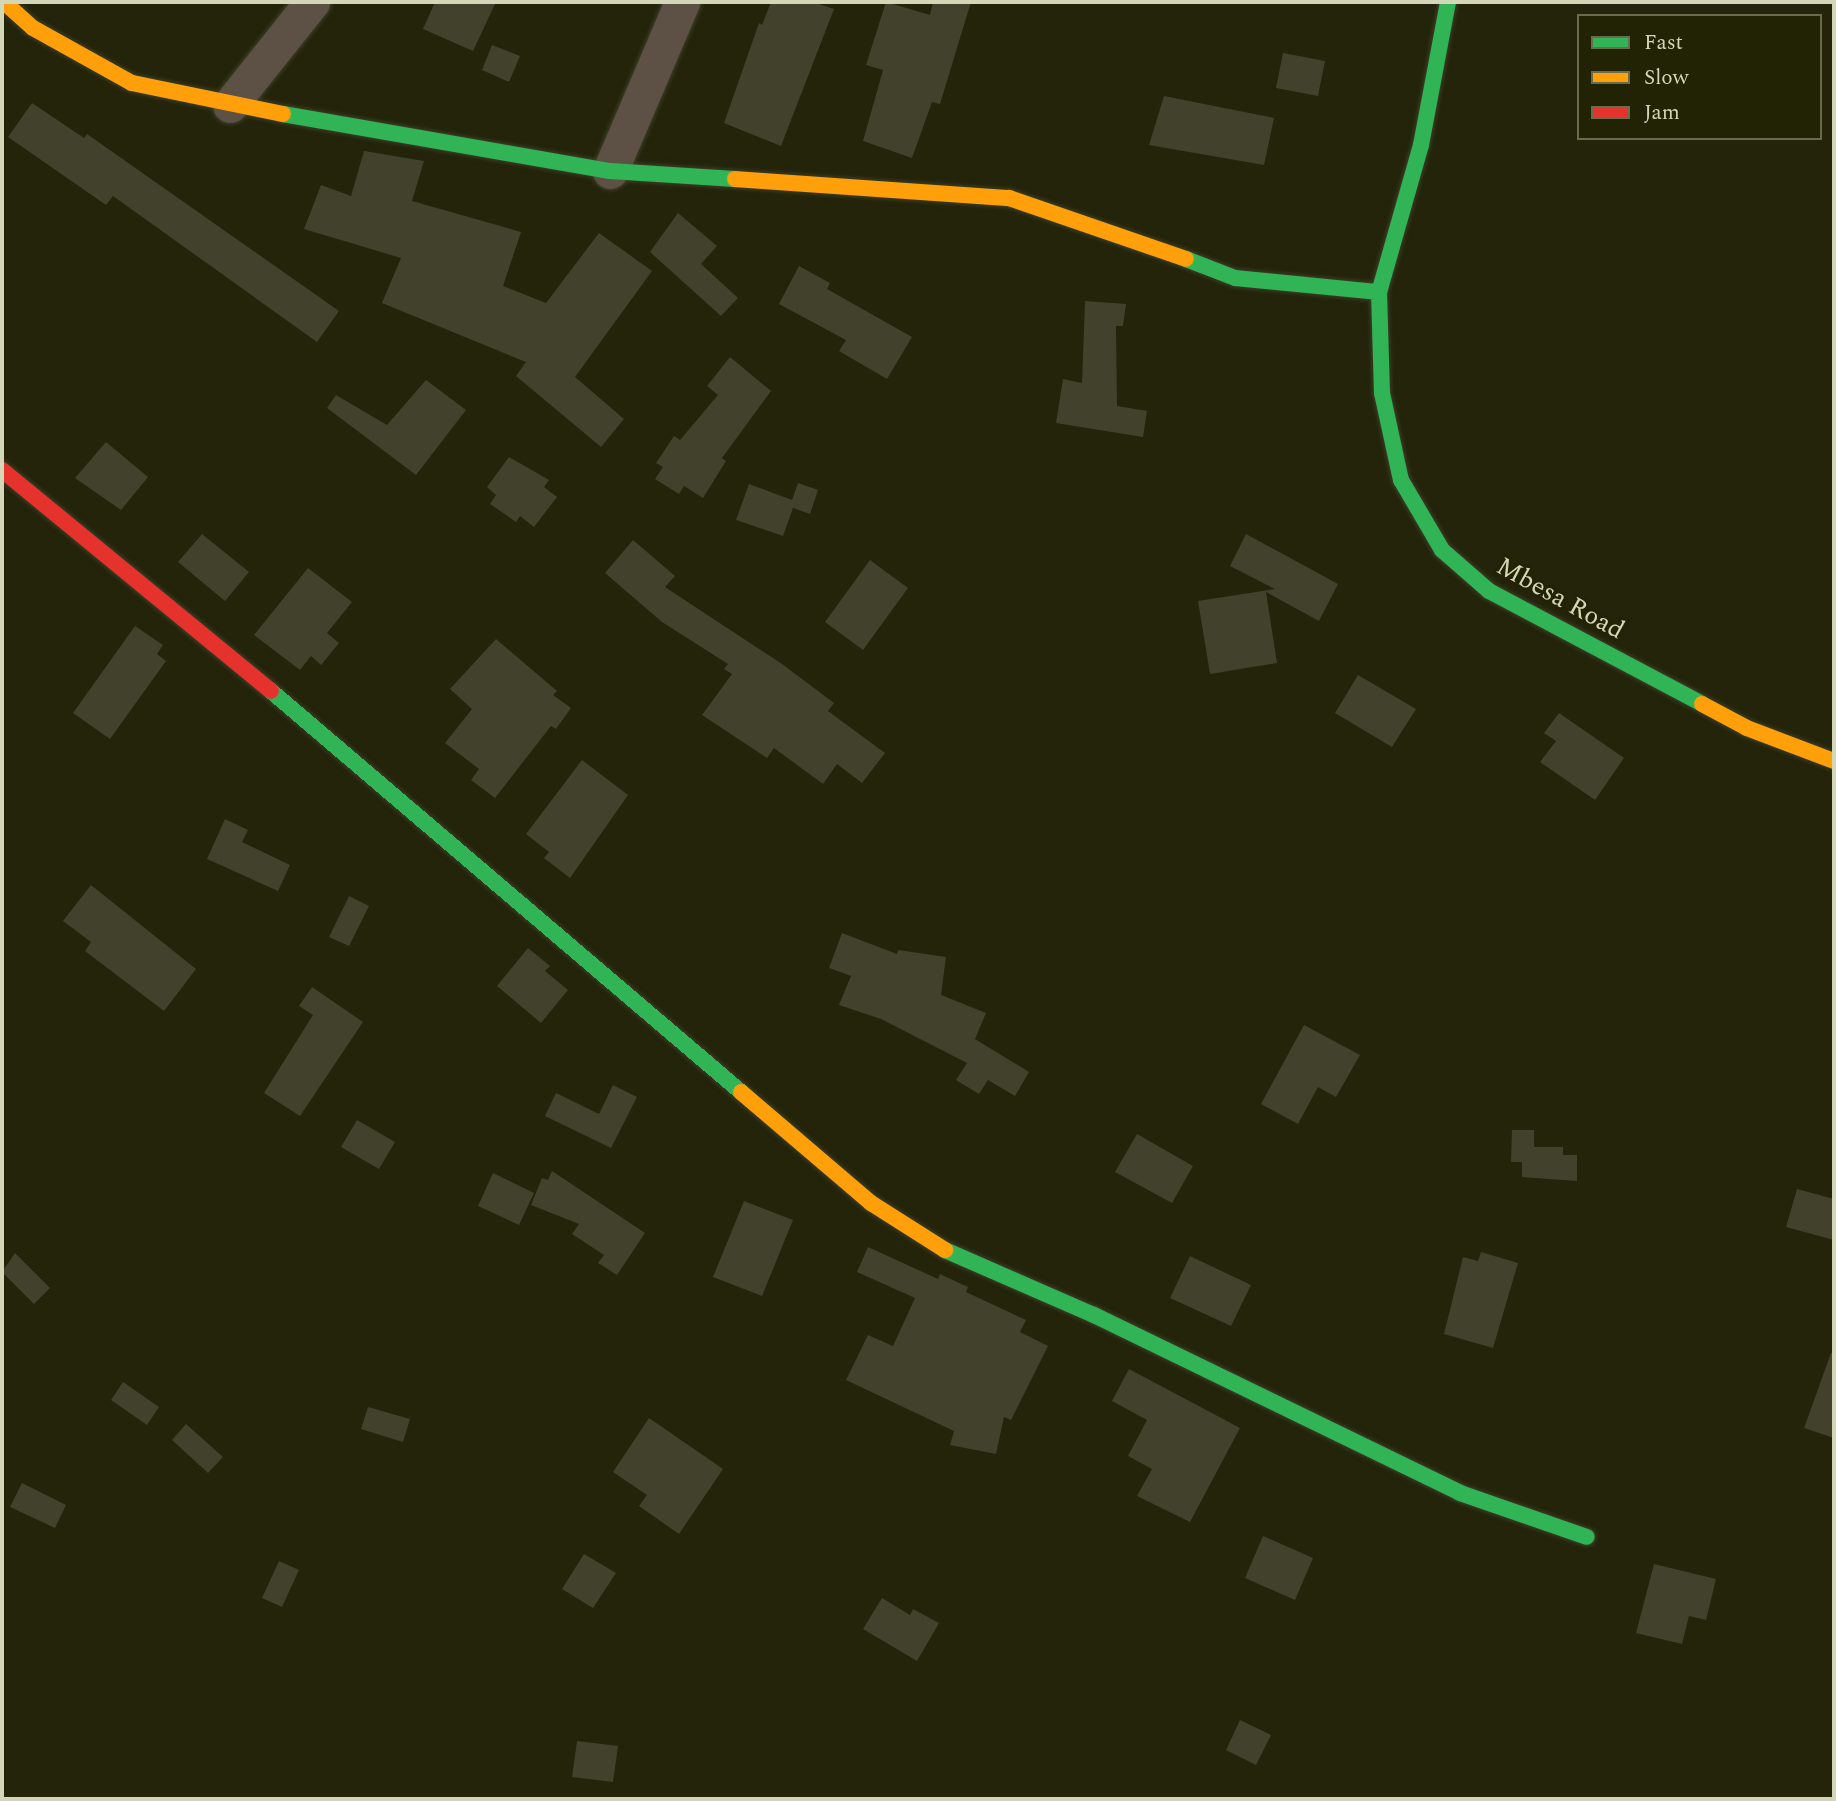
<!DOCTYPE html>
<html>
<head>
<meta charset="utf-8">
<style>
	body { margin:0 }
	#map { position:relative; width:1836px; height:1801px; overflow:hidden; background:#23240a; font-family:Spectral,serif }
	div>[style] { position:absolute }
	.building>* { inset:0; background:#42412c }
	.roads { filter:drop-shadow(0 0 2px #3d3e28) drop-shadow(0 0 2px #3d3e28) }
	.street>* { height:35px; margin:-17.5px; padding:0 17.5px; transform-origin:17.5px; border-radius:17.5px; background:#5d5045 }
	.fast>* { height:16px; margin:-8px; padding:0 8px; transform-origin:8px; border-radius:8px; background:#30b455 }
	.slow>* { height:16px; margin:-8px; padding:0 8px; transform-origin:8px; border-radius:8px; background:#ff9f0a }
	.jam>* { height:16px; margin:-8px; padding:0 8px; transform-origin:8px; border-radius:8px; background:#e5322d }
	span { translate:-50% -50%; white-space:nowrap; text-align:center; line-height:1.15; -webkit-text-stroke:6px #222304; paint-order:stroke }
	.street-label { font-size:26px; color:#d3d6b7 }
	.frame { position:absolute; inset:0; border:4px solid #d3d6b7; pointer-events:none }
	.legend { position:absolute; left:1577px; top:14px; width:245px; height:126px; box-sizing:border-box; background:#222304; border:2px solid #696b4c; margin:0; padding:9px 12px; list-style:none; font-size:21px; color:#d3d6b7 }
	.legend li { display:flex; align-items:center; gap:14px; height:35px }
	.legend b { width:35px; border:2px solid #696b4c }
</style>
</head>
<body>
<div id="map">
	<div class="building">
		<i style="clip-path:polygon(435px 2px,496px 2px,473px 51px,423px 29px)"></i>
		<i style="clip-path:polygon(771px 2px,813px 2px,834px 9px,781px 146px,724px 123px,759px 23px,762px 25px)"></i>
		<i style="clip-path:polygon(886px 2px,930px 15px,933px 2px,971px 2px,940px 104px,932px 102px,912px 158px,863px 141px,883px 70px,866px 65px)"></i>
		<i style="clip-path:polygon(492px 45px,520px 56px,509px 82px,482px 70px)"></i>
		<i style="clip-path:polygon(1283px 53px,1325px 61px,1318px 96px,1276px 88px)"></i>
		<i style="clip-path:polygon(1164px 96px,1274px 118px,1264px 165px,1149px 145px)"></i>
		<i style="clip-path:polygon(32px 103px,84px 138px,87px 134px,339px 311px,317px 342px,113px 196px,106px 205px,8px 137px)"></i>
		<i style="clip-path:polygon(364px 151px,424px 161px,412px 201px,521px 232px,503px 286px,546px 303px,599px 233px,652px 271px,575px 377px,624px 419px,601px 447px,516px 376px,526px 362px,382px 303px,401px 258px,304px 229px,321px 185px,351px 196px)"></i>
		<i style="clip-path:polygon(678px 213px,717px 246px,701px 264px,738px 298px,721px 316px,650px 252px)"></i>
		<i style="clip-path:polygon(799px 266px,830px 283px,827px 289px,912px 337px,887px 379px,839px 351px,846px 340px,779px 304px)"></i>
		<i style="clip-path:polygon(1085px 301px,1126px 304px,1123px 326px,1116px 326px,1117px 406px,1147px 411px,1143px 437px,1056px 423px,1063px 379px,1082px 383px)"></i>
		<i style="clip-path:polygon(730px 357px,771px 391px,722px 458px,726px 461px,703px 498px,684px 486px,679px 494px,655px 479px,663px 467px,656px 463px,674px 436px,680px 440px,718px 395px,707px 386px)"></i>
		<i style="clip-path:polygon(426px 380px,466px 410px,416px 475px,327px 408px,336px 395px,387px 425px)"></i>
		<i style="clip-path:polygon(106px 442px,148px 477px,121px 510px,75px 478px)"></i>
		<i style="clip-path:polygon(509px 457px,549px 480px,544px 487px,557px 497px,534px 527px,520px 516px,516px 522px,490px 504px,496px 495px,487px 487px)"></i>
		<i style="clip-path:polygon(798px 483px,818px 490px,810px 514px,793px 508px,783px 536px,736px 520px,749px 484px,792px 500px)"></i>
		<i style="clip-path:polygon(202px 534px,249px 572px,225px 601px,178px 562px)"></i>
		<i style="clip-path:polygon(1246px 534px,1338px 584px,1319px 621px,1266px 592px,1277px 663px,1210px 674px,1198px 601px,1275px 589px,1230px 566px)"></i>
		<i style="clip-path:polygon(633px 540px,675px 576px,665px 587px,782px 664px,834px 703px,828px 711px,885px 753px,862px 783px,837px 764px,823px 784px,774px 748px,767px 758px,702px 715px,732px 674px,724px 669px,728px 664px,662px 622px,605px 573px)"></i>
		<i style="clip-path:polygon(870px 560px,908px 588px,863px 650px,825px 622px)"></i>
		<i style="clip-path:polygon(308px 568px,352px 602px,327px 633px,339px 643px,321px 665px,311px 656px,300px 670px,254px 635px)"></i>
		<i style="clip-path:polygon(135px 626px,163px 645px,157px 654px,166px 661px,110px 739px,73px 713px)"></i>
		<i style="clip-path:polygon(496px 639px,557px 691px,553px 695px,571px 708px,556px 729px,551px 726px,495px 798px,471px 780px,479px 769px,445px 743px,472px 709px,450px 689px)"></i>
		<i style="clip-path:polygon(1358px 675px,1416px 709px,1392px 747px,1335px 713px)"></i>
		<i style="clip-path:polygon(1559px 713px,1624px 758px,1595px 800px,1540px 762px,1556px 741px,1544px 733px)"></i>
		<i style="clip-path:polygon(582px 760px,628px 795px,570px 878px,544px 858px,549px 852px,526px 834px)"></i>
		<i style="clip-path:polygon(225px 819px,248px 830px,242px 842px,290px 865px,278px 891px,207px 859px)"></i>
		<i style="clip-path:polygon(91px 885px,196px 969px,164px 1011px,85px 951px,91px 942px,63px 921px)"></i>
		<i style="clip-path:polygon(349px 896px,369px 906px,349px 946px,329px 937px)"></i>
		<i style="clip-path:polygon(842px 933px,897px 954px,898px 950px,946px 957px,941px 995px,986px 1013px,975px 1039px,1029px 1072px,1015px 1096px,988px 1080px,979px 1094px,956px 1080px,967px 1063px,881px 1019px,839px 1005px,851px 976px,829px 968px)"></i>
		<i style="clip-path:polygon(528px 948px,550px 966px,545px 971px,568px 990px,541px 1023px,497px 986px)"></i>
		<i style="clip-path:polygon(312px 987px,363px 1022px,300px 1116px,264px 1093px,313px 1015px,299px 1006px)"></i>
		<i style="clip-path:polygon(1304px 1025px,1360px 1055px,1336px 1097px,1318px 1087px,1298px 1124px,1261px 1104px)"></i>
		<i style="clip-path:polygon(613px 1085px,637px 1097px,611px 1148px,545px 1116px,556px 1093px,599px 1114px)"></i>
		<i style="clip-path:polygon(357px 1120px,395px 1142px,379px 1169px,341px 1147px)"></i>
		<i style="clip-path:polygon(1512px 1130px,1534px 1130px,1534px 1147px,1563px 1147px,1563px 1155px,1577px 1155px,1577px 1181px,1522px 1177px,1522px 1162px,1511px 1162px)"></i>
		<i style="clip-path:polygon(1137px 1134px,1193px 1166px,1172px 1203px,1115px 1172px)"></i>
		<i style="clip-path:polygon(552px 1171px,645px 1233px,617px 1275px,598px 1263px,604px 1255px,572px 1234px,579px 1224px,531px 1205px,542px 1178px,548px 1180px)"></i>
		<i style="clip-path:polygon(493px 1173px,534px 1193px,519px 1225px,478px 1206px)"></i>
		<i style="clip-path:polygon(1797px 1189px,1834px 1199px,1834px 1240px,1786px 1227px)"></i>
		<i style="clip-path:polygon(744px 1201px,793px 1220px,762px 1296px,713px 1277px)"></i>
		<i style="clip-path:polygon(868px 1247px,938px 1279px,940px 1274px,968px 1287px,966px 1292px,1026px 1320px,1020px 1332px,1048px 1346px,1011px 1420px,1004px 1417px,996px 1454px,950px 1445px,954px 1431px,846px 1380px,868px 1335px,893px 1346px,915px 1298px,857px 1272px)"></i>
		<i style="clip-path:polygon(1481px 1252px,1518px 1263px,1493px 1348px,1444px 1334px,1463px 1257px,1478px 1261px)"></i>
		<i style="clip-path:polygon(15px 1253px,50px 1288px,34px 1304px,2px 1272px)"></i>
		<i style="clip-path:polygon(1190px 1256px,1251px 1285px,1231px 1326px,1170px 1298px)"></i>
		<i style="clip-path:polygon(1831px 1353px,1834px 1353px,1834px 1438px,1804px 1428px)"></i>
		<i style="clip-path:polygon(1129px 1369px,1240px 1428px,1190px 1522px,1137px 1496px,1152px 1469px,1128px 1456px,1147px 1420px,1112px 1401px)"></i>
		<i style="clip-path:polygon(123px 1382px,159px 1407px,147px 1425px,111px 1400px)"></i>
		<i style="clip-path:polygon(368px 1407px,410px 1419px,403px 1442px,361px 1429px)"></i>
		<i style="clip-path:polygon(649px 1418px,723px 1469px,679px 1534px,639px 1506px,647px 1495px,613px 1472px)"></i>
		<i style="clip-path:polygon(186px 1424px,223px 1457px,208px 1473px,172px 1440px)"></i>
		<i style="clip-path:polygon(22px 1483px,66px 1505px,55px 1528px,10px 1507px)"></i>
		<i style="clip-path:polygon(1263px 1536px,1313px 1558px,1295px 1600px,1245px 1578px)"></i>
		<i style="clip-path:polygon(584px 1554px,616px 1573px,593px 1608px,562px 1589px)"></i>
		<i style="clip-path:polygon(279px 1561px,299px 1570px,282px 1607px,262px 1598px)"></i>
		<i style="clip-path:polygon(1654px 1564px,1716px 1579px,1706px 1620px,1689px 1616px,1682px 1644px,1636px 1633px)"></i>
		<i style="clip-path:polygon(882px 1598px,910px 1615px,913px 1609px,939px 1623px,917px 1661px,863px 1629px)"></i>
		<i style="clip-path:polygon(1240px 1720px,1271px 1735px,1256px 1765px,1226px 1750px)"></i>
		<i style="clip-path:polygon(577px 1741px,618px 1746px,613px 1782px,572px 1777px)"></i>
	</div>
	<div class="roads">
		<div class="street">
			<i style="left:230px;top:105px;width:132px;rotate:-51.5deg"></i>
			<i style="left:610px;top:171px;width:184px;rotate:-66.9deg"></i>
		</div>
		<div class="fast">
			<i style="left:1448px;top:2px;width:146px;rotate:100.7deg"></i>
			<i style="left:1421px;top:145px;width:153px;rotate:105.9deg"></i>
			<i style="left:1379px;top:292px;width:101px;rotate:88.3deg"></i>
			<i style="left:1382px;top:393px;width:89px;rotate:77.7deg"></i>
			<i style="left:1401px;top:480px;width:81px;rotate:59.6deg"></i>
			<i style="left:1442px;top:550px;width:62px;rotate:41.1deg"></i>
			<i style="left:1489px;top:591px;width:241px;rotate:27.9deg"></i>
			<i style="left:283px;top:114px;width:332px;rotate:9.9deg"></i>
			<i style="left:610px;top:171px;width:125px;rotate:3.7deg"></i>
			<i style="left:1186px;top:259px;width:53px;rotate:21.2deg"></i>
			<i style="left:1235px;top:278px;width:145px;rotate:5.6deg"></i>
			<i style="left:271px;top:691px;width:618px;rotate:40.47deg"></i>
			<i style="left:945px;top:1250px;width:163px;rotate:23.6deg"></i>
			<i style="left:1094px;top:1315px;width:407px;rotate:25.9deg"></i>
			<i style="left:1460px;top:1493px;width:134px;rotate:19.1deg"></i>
		</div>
		<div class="slow">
			<i style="left:4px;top:2px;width:39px;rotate:42deg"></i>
			<i style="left:33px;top:28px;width:113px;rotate:29.1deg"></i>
			<i style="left:132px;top:83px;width:154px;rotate:11.6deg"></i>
			<i style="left:735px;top:179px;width:275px;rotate:4deg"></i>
			<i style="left:1009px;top:198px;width:187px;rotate:19deg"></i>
			<i style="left:1702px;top:704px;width:51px;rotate:28.1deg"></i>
			<i style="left:1747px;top:728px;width:93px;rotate:20.8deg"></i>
			<i style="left:741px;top:1092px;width:171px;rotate:40.5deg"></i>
			<i style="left:871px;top:1203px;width:88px;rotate:32.4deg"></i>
		</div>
		<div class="jam">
			<i style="left:2px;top:470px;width:348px;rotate:39.4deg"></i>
		</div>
	</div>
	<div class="street-label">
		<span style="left:1560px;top:599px;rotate:29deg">Mbesa Road</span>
	</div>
	<div class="frame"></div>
	<ul class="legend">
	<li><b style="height:9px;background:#30b455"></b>Fast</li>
	<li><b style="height:9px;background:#ff9f0a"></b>Slow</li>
	<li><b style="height:9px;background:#e5322d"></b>Jam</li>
	</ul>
</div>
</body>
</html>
